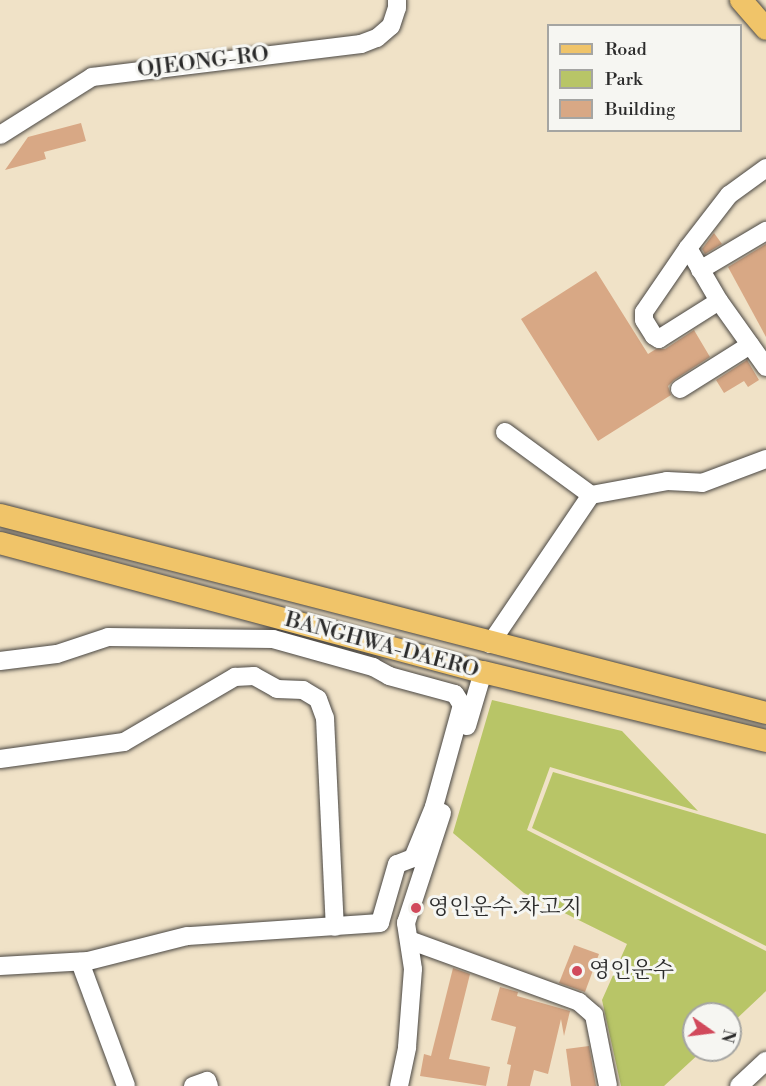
<!DOCTYPE html>
<html>
<head>
<meta charset="utf-8">
<style>
	body { margin:0 }
	#map { position:relative; width:766px; height:1086px; overflow:hidden; background:#f0e2c7; font-family:"Libre Bodoni","Noto Serif KR",serif }
	div>[style] { position:absolute }
	.green>* { inset:0; background:#b8c567 }
	.building>* { inset:0; background:#d8a885 }
	.roads { filter:drop-shadow(0 0 2px #494642) drop-shadow(0 0 2px #494642) }
	.minor>* { height:18px; margin:-9px; padding:0 9px; transform-origin:9px; border-radius:9px; background:#fff }
	.major>* { height:22px; margin:-11px; padding:0 11px; transform-origin:11px; border-radius:11px; background:#f0c469 }
	.dots>* { width:16px; height:16px; translate:-50% -50%; box-sizing:border-box; border:3px solid #f6f6f2; border-radius:50% }
	span { translate:-50% -50%; white-space:nowrap; text-align:center; line-height:1.15; -webkit-text-stroke:6px #f6f6f2; paint-order:stroke }
	.street-label { font-size:22px; color:#2b2b2b }
	.poi-label { font-size:22px; color:#2b2b2b }
	.left { translate:0 -50%; text-align:left }
	.legend { position:absolute; left:547px; top:24px; width:195px; height:108px; box-sizing:border-box; background:#f6f6f2; border:2px solid #a5a5a2; margin:0; padding:8px 10px; list-style:none; font-size:18px; color:#2b2b2b }
	.legend li { display:flex; align-items:center; gap:12px; height:30px }
	.legend b { width:30px; border:2px solid #a5a5a2 }
	.north { position:absolute; left:682px; top:1002px; width:60px; height:60px; box-sizing:border-box; background:#f6f6f2; border:2px solid #a5a5a2; border-radius:50%; rotate:104deg; font-size:16px; font-weight:700; line-height:24px; text-align:center; color:#2b2b2b }
	.north::after { content:''; display:block; margin:auto; width:21px; height:27px; background:#d1495b; clip-path:polygon(50% 0,100% 100%,50% 72%,0 100%) }
</style>
</head>
<body>
<div id="map">
	<div class="green">
		<i style="clip-path:polygon(492px 700px,622px 731px,698px 811px,550px 767px,527px 830px,766px 951px,766px 991px,730px 1025px,730px 1014px,694px 1014px,694px 1050px,703px 1050px,664px 1086px,621px 1086px,602px 1000px,627px 944px,524px 893px,453px 833px)"></i>
		<i style="clip-path:polygon(553px 772px,766px 834px,766px 946px,532px 828px)"></i>
	</div>
	<div class="building">
		<i style="clip-path:polygon(81px 123px,86px 141px,44px 152px,46px 159px,5px 170px,28px 137px)"></i>
		<i style="clip-path:polygon(714px 233px,722px 244px,705px 254px,702px 249px)"></i>
		<i style="clip-path:polygon(766px 244px,766px 337px,728px 267px)"></i>
		<i style="clip-path:polygon(596px 271px,648px 354px,656px 349px,665px 349px,694px 330px,710px 357px,674px 380px,668px 386px,671px 395px,598px 441px,521px 319px)"></i>
		<i style="clip-path:polygon(747px 360px,759px 380px,748px 387px,744px 381px,724px 393px,716px 380px)"></i>
		<i style="clip-path:polygon(574px 945px,599px 954px,585px 992px,559px 983px)"></i>
		<i style="clip-path:polygon(453px 968px,470px 974px,449px 1059px,490px 1067px,486px 1086px,420px 1076px,424px 1054px,431px 1056px)"></i>
		<i style="clip-path:polygon(500px 987px,518px 992px,517px 996px,570px 1011px,564px 1036px,561px 1019px,548px 1074px,534px 1070px,530px 1086px,507px 1086px,511px 1065px,507px 1064px,516px 1027px,491px 1020px)"></i>
		<i style="clip-path:polygon(589px 1046px,596px 1086px,571px 1086px,566px 1049px)"></i>
	</div>
	<div class="roads">
		<div class="minor">
			<i style="left:0;top:135px;width:109px;rotate:-32.2deg"></i>
			<i style="left:92px;top:77px;width:271px;rotate:-7deg"></i>
			<i style="left:361px;top:44px;width:17px;rotate:-21deg"></i>
			<i style="left:377px;top:38px;width:18px;rotate:-41deg"></i>
			<i style="left:391px;top:26px;width:19px;rotate:-72deg"></i>
			<i style="left:397px;top:8px;width:8px;rotate:-90deg"></i>
			<i style="left:688px;top:248px;width:61px;rotate:59.7deg"></i>
			<i style="left:719px;top:301px;width:81px;rotate:54.5deg"></i>
			<i style="left:700px;top:270px;width:77px;rotate:-30.6deg"></i>
			<i style="left:719px;top:301px;width:71px;rotate:147.7deg"></i>
			<i style="left:659px;top:339px;width:6px;rotate:-149deg"></i>
			<i style="left:654px;top:336px;width:19px;rotate:-122deg"></i>
			<i style="left:644px;top:320px;width:8px;rotate:-90deg"></i>
			<i style="left:644px;top:312px;width:78px;rotate:-55.5deg"></i>
			<i style="left:688px;top:248px;width:67px;rotate:-52.3deg"></i>
			<i style="left:729px;top:195px;width:46px;rotate:-36.1deg"></i>
			<i style="left:680px;top:389px;width:83px;rotate:-32.2deg"></i>
			<i style="left:505px;top:432px;width:107px;rotate:36.2deg"></i>
			<i style="left:490px;top:644px;width:180px;rotate:-55.9deg"></i>
			<i style="left:591px;top:495px;width:77px;rotate:-10.4deg"></i>
			<i style="left:667px;top:481px;width:35px;rotate:3deg"></i>
			<i style="left:702px;top:483px;width:68px;rotate:-20.6deg"></i>
			<i style="left:0;top:661px;width:57px;rotate:-7deg"></i>
			<i style="left:57px;top:654px;width:54px;rotate:-18.4deg"></i>
			<i style="left:108px;top:637px;width:165px;rotate:0.7deg"></i>
			<i style="left:273px;top:639px;width:104px;rotate:15.6deg"></i>
			<i style="left:373px;top:667px;width:18px;rotate:29deg"></i>
			<i style="left:389px;top:676px;width:68px;rotate:15.3deg"></i>
			<i style="left:455px;top:694px;width:13px;rotate:58deg"></i>
			<i style="left:462px;top:705px;width:106px;rotate:105.4deg"></i>
			<i style="left:434px;top:807px;width:55px;rotate:112.4deg"></i>
			<i style="left:413px;top:858px;width:17px;rotate:159deg"></i>
			<i style="left:397px;top:864px;width:61px;rotate:106.1deg"></i>
			<i style="left:380px;top:923px;width:193px;rotate:176.1deg"></i>
			<i style="left:187px;top:936px;width:102px;rotate:165.8deg"></i>
			<i style="left:88px;top:961px;width:88px;rotate:176.7deg"></i>
			<i style="left:467px;top:726px;width:56px;rotate:-73.5deg"></i>
			<i style="left:0;top:759px;width:125px;rotate:-7.8deg"></i>
			<i style="left:124px;top:742px;width:129px;rotate:-30.4deg"></i>
			<i style="left:235px;top:677px;width:19px;rotate:-3deg"></i>
			<i style="left:254px;top:676px;width:26px;rotate:29deg"></i>
			<i style="left:277px;top:689px;width:26px;rotate:2deg"></i>
			<i style="left:303px;top:690px;width:17px;rotate:31deg"></i>
			<i style="left:318px;top:699px;width:20px;rotate:70deg"></i>
			<i style="left:325px;top:718px;width:209px;rotate:87.3deg"></i>
			<i style="left:409px;top:940px;width:181px;rotate:20deg"></i>
			<i style="left:579px;top:1002px;width:20px;rotate:41deg"></i>
			<i style="left:594px;top:1015px;width:72px;rotate:78.8deg"></i>
			<i style="left:80px;top:962px;width:132px;rotate:69.6deg"></i>
			<i style="left:193px;top:1086px;width:15px;rotate:-20deg"></i>
			<i style="left:207px;top:1081px;width:5px;rotate:68deg"></i>
			<i style="left:399px;top:1086px;width:40px;rotate:-78deg"></i>
			<i style="left:407px;top:1047px;width:78px;rotate:-85.6deg"></i>
			<i style="left:413px;top:969px;width:47px;rotate:-98.7deg"></i>
			<i style="left:406px;top:923px;width:116px;rotate:-71.9deg"></i>
			<i style="left:739px;top:1086px;width:37px;rotate:-43deg"></i>
		</div>
		<div class="major">
			<i style="left:741px;top:0;width:38px;rotate:49deg"></i>
			<i style="left:0;top:515px;width:791px;rotate:14.49deg"></i>
			<i style="left:0;top:543px;width:500px;rotate:15deg"></i>
			<i style="left:483px;top:672px;width:291px;rotate:13.7deg"></i>
		</div>
	</div>
	<div class="dots">
		<i style="left:416px;top:908px;background:#d1495b"></i>
		<i style="left:577px;top:971px;background:#d1495b"></i>
	</div>
	<div class="street-label">
		<span style="left:203px;top:62px;rotate:-7deg">OJEONG-RO</span>
		<span style="left:382px;top:645px;rotate:15deg">BANGHWA-DAERO</span>
	</div>
	<div class="poi-label">
		<span class="left" style="left:428px;top:908px">영인운수.차고지</span>
		<span class="left" style="left:589px;top:971px">영인운수</span>
	</div>
	<ul class="legend">
	<li><b style="height:8px;background:#f0c469"></b>Road</li>
	<li><b style="height:16px;background:#b8c567"></b>Park</li>
	<li><b style="height:16px;background:#d8a885"></b>Building</li>
	</ul>
	<div class="north">N</div>
</div>
</body>
</html>
